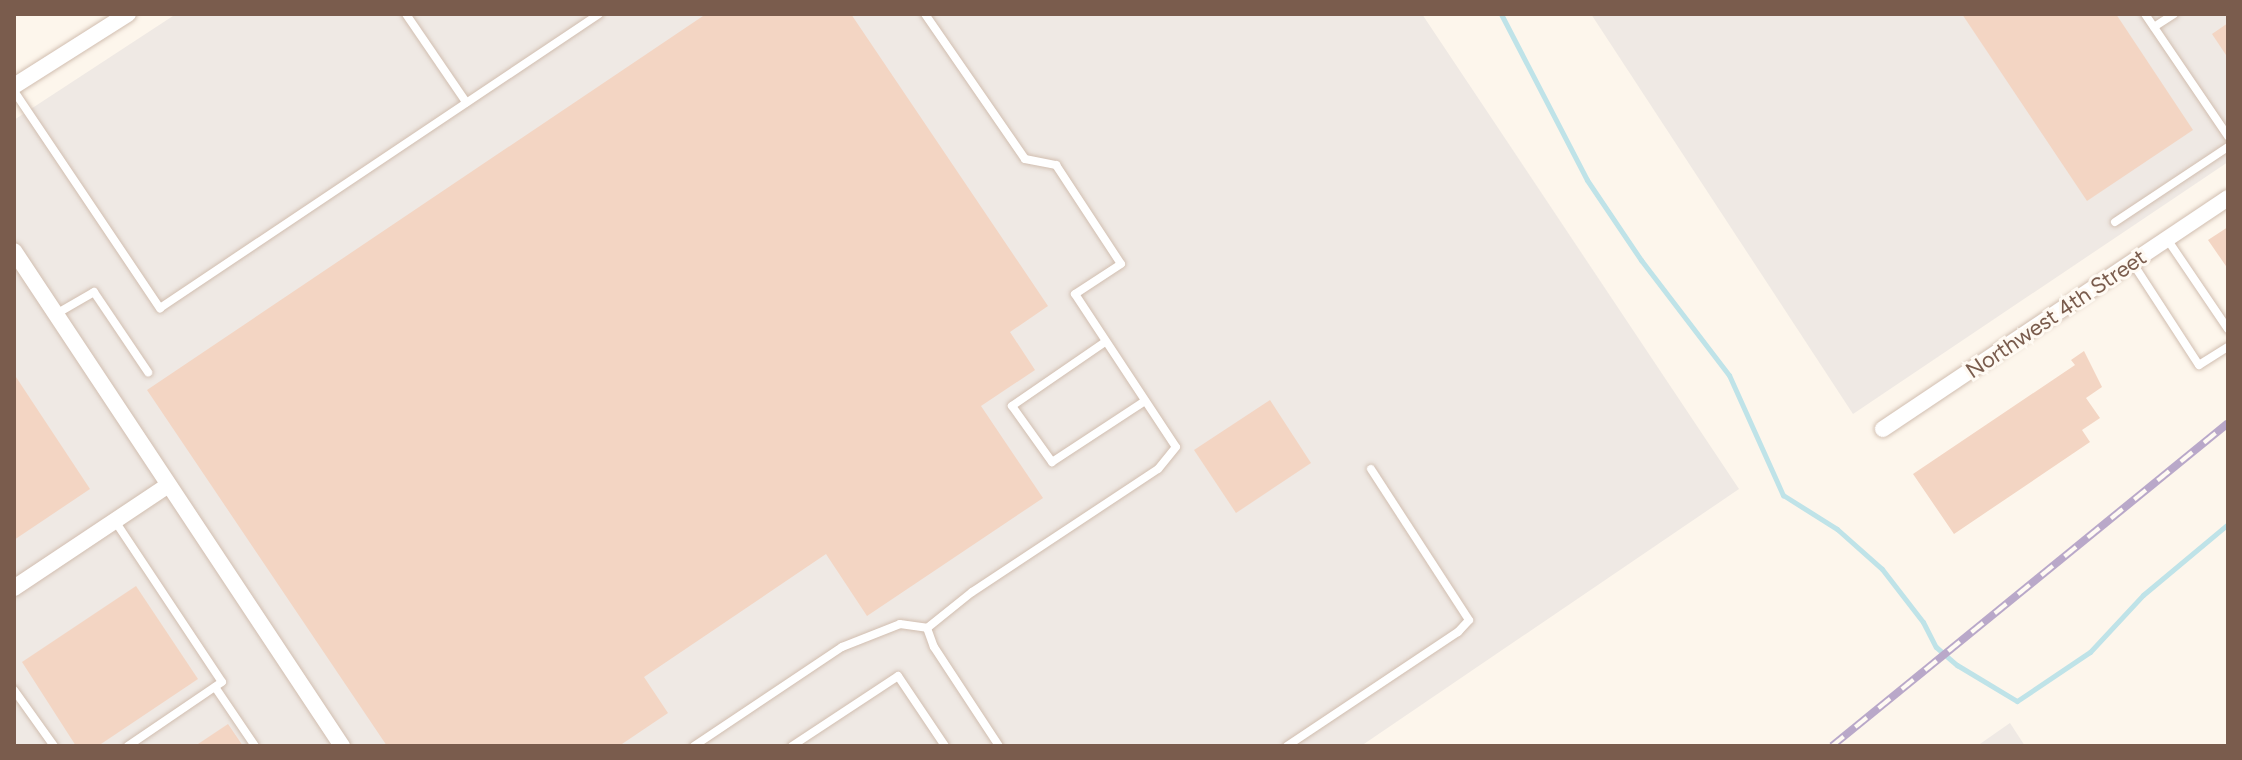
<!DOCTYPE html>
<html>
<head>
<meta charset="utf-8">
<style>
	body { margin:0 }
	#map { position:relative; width:2242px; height:760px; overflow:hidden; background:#fdf6ec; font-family:Figtree,sans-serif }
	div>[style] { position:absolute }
	.industrial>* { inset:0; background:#efe9e4 }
	.stream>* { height:5px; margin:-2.5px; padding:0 2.5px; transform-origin:2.5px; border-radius:2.5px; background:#bfe3e8 }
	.building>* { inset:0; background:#f3d5c3 }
	.roads { filter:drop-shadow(0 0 2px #d1beb0) drop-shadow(0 0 2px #d1beb0) }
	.service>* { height:8px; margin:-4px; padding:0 4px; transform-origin:4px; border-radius:4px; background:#fff }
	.minor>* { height:16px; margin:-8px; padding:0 8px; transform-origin:8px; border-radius:8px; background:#fff }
	.rail>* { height:8px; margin-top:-4px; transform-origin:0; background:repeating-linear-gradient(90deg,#fffaf3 0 15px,#b9a8c9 0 30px); box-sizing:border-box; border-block:2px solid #b9a8c9 }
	span { translate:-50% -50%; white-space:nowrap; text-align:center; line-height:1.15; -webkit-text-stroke:6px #fffaf3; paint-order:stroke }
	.street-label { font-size:22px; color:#7a5c4d }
	.frame { position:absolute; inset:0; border:16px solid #7a5c4d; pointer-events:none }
</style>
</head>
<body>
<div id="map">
	<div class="industrial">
		<i style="clip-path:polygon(176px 14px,1422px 14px,1739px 489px,1361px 746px,14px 746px,14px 120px)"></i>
		<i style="clip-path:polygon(1591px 14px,2228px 14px,2228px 162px,1853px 414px)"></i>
		<i style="clip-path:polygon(2010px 723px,2025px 746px,1977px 746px)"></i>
	</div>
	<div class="stream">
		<i style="left:1501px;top:14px;width:187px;rotate:62.6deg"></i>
		<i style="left:1587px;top:180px;width:97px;rotate:56deg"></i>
		<i style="left:1641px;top:260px;width:145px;rotate:52.6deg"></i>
		<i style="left:1729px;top:375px;width:132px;rotate:65.8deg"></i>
		<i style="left:1783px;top:495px;width:64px;rotate:32.2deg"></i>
		<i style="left:1837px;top:529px;width:60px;rotate:41.6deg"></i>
		<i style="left:1882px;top:569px;width:67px;rotate:52.3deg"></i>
		<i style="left:1923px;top:622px;width:28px;rotate:63deg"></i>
		<i style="left:1936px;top:647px;width:28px;rotate:41deg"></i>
		<i style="left:1957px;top:665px;width:70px;rotate:31deg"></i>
		<i style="left:2017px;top:701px;width:88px;rotate:-33.9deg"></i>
		<i style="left:2090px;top:652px;width:78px;rotate:-47.1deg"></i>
		<i style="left:2143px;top:595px;width:111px;rotate:-39.9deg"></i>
	</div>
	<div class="building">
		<i style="clip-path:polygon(706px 14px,851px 14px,1048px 306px,1010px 332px,1035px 370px,981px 406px,1043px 498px,867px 616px,826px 554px,644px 677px,668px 713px,619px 746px,387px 746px,147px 390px)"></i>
		<i style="clip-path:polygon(1962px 14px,2116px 14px,2193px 130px,2087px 201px)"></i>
		<i style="clip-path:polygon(2228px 23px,2228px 58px,2212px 34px)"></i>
		<i style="clip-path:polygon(2228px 227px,2228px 269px,2208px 240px)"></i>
		<i style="clip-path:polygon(2084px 351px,2102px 387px,2086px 398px,2100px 418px,2082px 430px,2090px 442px,1954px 534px,1913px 474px,2075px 365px,2071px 360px)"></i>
		<i style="clip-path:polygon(14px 374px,90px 489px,14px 540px)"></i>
		<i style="clip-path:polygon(1270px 400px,1311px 463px,1236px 513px,1194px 450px)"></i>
		<i style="clip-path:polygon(136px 586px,198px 679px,98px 746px,76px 746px,22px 662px)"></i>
		<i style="clip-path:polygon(228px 724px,243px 746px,195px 746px)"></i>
	</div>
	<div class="roads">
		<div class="service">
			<i style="left:406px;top:14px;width:107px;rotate:55.7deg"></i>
			<i style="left:925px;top:14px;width:176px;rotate:55.4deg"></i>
			<i style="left:1025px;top:159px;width:32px;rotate:11deg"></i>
			<i style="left:1056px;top:165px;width:118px;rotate:56.7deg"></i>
			<i style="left:1121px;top:264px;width:55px;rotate:146.9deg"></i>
			<i style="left:1075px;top:294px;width:183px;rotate:56.6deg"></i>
			<i style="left:1176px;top:447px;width:28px;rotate:129deg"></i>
			<i style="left:1158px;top:469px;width:223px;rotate:146.5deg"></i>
			<i style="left:972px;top:592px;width:58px;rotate:141.3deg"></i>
			<i style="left:927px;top:628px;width:20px;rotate:70deg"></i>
			<i style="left:934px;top:647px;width:118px;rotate:56.7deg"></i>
			<i style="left:2145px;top:14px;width:148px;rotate:55.8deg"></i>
			<i style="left:2154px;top:27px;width:24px;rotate:-33deg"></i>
			<i style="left:14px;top:91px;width:262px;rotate:56.1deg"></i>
			<i style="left:160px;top:308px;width:528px;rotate:-33.81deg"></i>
			<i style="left:2115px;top:222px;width:136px;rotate:-33.6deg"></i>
			<i style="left:2167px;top:239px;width:109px;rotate:55.9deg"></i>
			<i style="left:2132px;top:262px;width:123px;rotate:57deg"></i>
			<i style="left:2199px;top:365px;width:34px;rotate:-32deg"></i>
			<i style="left:56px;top:314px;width:44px;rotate:-30.1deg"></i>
			<i style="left:94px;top:292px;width:97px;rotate:56deg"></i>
			<i style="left:1105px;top:342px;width:113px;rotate:145.5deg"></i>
			<i style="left:1012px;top:406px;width:69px;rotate:54.5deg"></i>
			<i style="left:1052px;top:462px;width:111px;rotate:-33.3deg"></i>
			<i style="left:115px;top:521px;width:193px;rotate:56.4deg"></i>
			<i style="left:222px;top:682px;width:114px;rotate:145.8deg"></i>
			<i style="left:215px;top:687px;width:71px;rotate:55.9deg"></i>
			<i style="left:14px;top:690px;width:69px;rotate:54.5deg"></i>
			<i style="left:694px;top:746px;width:178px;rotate:-33.8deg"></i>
			<i style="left:842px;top:647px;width:62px;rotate:-21.6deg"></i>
			<i style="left:900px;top:624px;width:27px;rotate:8deg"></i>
			<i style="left:792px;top:746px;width:127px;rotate:-33.4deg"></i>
			<i style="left:898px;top:676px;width:84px;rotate:56.1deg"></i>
			<i style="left:1287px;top:746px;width:206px;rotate:-33.7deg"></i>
			<i style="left:1458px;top:632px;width:16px;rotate:-47deg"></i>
			<i style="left:1469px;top:620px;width:180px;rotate:-123deg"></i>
		</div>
		<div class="minor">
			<i style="left:14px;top:86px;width:135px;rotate:-32.3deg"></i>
			<i style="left:14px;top:251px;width:594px;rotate:56.47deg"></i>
			<i style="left:1883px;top:429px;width:415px;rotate:-33.8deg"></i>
			<i style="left:14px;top:588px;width:184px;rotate:-33.7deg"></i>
		</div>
	</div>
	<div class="rail">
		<i style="left:1832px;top:746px;width:511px;rotate:-39.2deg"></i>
	</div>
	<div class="street-label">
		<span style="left:2056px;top:314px;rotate:-34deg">Northwest 4th Street</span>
	</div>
	<div class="frame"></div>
</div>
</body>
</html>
